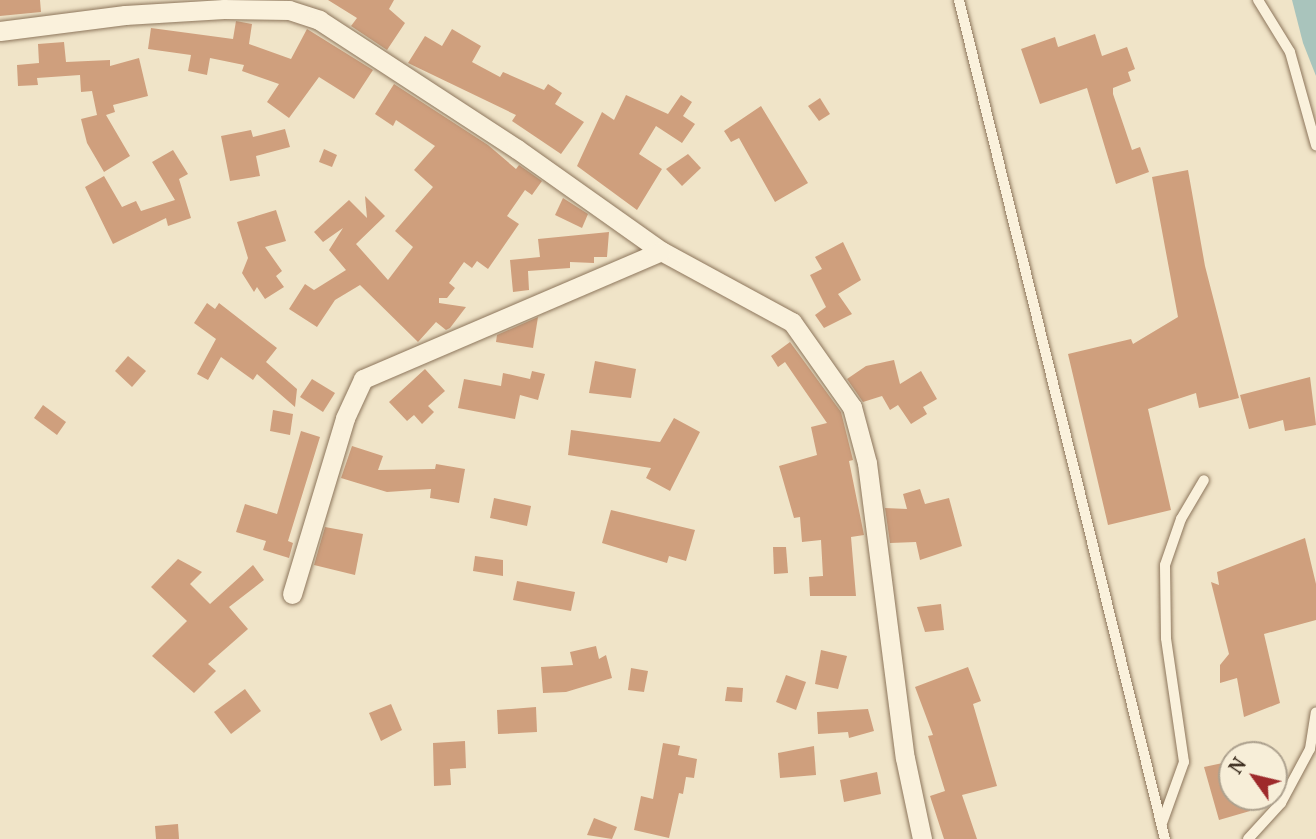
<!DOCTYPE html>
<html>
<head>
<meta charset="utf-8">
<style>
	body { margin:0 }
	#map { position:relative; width:1316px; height:839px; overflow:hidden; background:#f0e4c8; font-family:"PT Serif",serif }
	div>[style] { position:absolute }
	.water>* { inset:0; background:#a9c4bc }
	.building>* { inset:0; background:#cf9f7d }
	.roads { filter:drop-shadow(0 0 2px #8d765c) drop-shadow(0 0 2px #8d765c) }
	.lane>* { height:10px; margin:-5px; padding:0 5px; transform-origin:5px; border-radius:5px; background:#faf1dc }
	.street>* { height:19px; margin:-9.5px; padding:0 9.5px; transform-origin:9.5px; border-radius:9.5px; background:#faf1dc }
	span { translate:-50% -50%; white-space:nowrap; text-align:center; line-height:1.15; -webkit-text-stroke:5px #f7eed8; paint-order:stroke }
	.north { position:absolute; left:1218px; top:741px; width:70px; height:70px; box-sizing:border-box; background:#f7eed8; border:2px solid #ada18e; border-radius:50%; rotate:304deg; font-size:19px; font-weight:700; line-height:28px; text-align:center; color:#3d2e20 }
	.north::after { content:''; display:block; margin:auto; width:24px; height:32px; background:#9e2a2b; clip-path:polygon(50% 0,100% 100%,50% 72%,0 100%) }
</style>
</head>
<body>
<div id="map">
	<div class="water">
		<i style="clip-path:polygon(1292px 0,1316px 0,1316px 76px,1303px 43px)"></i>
	</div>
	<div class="building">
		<i style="clip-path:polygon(0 0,40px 0,41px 12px,0 16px)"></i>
		<i style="clip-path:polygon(328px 0,394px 0,389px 9px,405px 23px,387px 50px,351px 26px,357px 18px)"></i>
		<i style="clip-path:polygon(236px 21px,252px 24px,249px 44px,291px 59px,307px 29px,373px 70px,354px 99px,319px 77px,289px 118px,267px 102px,279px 84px,242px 71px,244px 65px,210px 58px,207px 75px,188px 71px,191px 55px,148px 49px,151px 28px,233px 39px)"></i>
		<i style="clip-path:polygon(452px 29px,481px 46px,472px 62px,500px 77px,503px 72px,544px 90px,548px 84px,562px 93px,555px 104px,584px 122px,561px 154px,512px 121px,516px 115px,408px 63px,425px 36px,442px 46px)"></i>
		<i style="clip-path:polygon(1095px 34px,1102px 56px,1127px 47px,1135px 69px,1128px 72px,1131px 81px,1113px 88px,1113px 94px,1132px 150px,1140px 147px,1149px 172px,1116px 184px,1087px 88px,1040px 104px,1021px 49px,1055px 37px,1058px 47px)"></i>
		<i style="clip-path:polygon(64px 42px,66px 62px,110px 60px,110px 66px,139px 58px,148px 96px,113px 105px,115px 112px,106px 115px,130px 156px,104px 172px,87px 143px,81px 119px,97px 115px,92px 91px,81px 92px,80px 75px,37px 78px,38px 85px,18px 86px,17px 65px,39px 63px,38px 44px)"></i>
		<i style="clip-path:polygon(394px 84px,488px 145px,516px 169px,519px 165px,542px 181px,532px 195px,525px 190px,507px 216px,519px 224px,488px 269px,477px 261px,472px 268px,464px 262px,449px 283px,455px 288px,447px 298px,439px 298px,439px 303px,466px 307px,450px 328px,446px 330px,436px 322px,418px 342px,360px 285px,335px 300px,317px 327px,289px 309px,305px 284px,314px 290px,346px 270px,329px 250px,343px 228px,323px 242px,314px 232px,349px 200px,367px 218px,365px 196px,385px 216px,356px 244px,388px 280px,413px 247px,395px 231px,433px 187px,414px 170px,435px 146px,396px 120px,393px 126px,375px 114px)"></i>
		<i style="clip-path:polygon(626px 95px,668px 114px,681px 95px,692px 102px,683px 116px,695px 124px,682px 143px,656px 126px,639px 154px,662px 169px,637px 210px,577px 166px,602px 112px,614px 120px)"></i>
		<i style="clip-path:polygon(820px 98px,830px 114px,819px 121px,808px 106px)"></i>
		<i style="clip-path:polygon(761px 106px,808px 183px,775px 202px,739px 138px,731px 142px,724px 131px)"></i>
		<i style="clip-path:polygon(285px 129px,290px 147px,256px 156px,260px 176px,230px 181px,221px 136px,251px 130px,253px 137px)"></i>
		<i style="clip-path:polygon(324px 149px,337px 155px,332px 167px,319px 162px)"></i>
		<i style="clip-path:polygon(173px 150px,188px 174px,179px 179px,191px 218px,168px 226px,166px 218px,113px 244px,85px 187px,104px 176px,122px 207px,136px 201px,141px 211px,175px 200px,152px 162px)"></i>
		<i style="clip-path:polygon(688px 154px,701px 168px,682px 186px,666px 169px)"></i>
		<i style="clip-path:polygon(1188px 170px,1205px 266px,1239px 398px,1199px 408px,1196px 393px,1148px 409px,1171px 510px,1108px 525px,1068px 354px,1131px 339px,1133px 344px,1178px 317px,1152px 177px)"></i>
		<i style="clip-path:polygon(563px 198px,588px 214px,582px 228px,555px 215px)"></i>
		<i style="clip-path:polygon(276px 210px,286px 241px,265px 247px,282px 271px,276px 276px,284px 287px,265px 299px,257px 287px,254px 292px,242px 273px,248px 258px,237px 222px)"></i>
		<i style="clip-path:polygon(609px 232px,607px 257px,594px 257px,594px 263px,570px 262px,570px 268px,528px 271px,529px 290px,513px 292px,510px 260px,540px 257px,538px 239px)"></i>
		<i style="clip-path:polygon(843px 242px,861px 280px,838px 294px,852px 314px,824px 328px,815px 315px,826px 307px,810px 275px,822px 269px,815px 257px)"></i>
		<i style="clip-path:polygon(207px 303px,215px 309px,219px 303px,277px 348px,266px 362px,297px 389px,295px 407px,257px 374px,253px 380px,221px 357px,208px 380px,197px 374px,216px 339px,194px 323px)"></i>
		<i style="clip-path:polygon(538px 317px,533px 348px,496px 342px,497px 335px)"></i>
		<i style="clip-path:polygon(790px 342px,841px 412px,853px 460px,849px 461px,864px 535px,851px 537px,856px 596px,810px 596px,809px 577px,823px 576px,821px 540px,802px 542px,800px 517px,794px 518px,779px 466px,817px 455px,811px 427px,827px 423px,785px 362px,778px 367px,771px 356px)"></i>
		<i style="clip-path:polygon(128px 356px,146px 371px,132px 387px,115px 371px)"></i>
		<i style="clip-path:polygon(894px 360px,900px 384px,921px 371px,937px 399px,923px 407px,927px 414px,911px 424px,898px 405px,890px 410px,882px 396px,863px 402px,847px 379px,866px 366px)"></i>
		<i style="clip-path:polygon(595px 361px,636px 369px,631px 398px,589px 393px)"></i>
		<i style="clip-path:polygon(425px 369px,445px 391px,428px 406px,434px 412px,422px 424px,414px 415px,407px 421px,389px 402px)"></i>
		<i style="clip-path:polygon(532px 371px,545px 374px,538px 400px,520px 395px,515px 419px,458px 408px,464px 379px,501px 386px,503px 373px,530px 379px)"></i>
		<i style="clip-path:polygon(1310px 377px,1316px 425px,1285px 431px,1283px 420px,1249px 429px,1240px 395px)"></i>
		<i style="clip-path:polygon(312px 379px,335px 393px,323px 412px,300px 397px)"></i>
		<i style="clip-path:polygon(43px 405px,66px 422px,57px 435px,34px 418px)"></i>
		<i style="clip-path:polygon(273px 410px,293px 414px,290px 435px,270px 431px)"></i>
		<i style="clip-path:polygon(674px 418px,700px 432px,670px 491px,646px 478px,651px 468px,568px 455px,571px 430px,660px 442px)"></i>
		<i style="clip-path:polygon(301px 431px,320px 437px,288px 541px,293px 543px,289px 558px,263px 550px,266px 541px,236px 532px,245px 504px,277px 514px)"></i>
		<i style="clip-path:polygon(352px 446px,383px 456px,378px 470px,435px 469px,436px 464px,465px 469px,459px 503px,430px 498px,431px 489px,387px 492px,341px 478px)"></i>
		<i style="clip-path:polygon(920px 489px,925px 504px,949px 498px,962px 546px,920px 560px,916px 542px,890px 543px,885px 508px,907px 509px,903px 494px)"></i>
		<i style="clip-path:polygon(494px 498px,531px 506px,527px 526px,490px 518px)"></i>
		<i style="clip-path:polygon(611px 510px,695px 530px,686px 561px,669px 556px,667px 563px,602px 543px)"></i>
		<i style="clip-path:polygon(325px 527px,363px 534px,355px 575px,314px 565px)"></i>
		<i style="clip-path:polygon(1305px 538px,1316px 584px,1316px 620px,1264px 634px,1280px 703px,1244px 717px,1237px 678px,1220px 683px,1220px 665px,1229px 654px,1211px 582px,1219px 585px,1217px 572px)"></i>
		<i style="clip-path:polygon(773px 547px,786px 547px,788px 573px,774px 574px)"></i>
		<i style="clip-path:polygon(475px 556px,503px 560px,503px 576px,473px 571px)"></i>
		<i style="clip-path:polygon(178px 559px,202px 572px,190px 584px,210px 604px,253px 565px,264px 580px,229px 607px,248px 629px,208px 664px,216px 671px,194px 693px,152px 656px,187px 621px,151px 587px)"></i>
		<i style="clip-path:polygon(517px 581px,575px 592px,571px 611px,513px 600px)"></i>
		<i style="clip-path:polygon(941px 604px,944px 630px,925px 632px,917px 607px)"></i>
		<i style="clip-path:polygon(596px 646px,599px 659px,606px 655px,612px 678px,566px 692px,543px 693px,541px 667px,573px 665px,570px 652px)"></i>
		<i style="clip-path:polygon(821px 650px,847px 656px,838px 689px,815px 684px)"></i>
		<i style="clip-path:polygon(968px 667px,981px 701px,973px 704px,997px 786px,962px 795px,977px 839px,944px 839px,930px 796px,945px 791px,928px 736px,933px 735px,915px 687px)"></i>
		<i style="clip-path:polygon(631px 668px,648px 671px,644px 692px,628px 690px)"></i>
		<i style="clip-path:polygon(786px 675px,806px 682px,796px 710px,776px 702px)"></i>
		<i style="clip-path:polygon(727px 687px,743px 688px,742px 702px,725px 701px)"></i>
		<i style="clip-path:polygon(245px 689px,261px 711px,231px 734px,214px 712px)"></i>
		<i style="clip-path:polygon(391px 704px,402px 730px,381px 741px,369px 713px)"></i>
		<i style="clip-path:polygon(536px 707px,537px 732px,498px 734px,497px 710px)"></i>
		<i style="clip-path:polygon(868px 709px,874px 731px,849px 738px,848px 732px,818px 734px,817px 712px)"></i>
		<i style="clip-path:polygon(465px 741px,466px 768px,450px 769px,451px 785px,434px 786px,433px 743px)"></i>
		<i style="clip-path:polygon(663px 743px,680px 746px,678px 755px,697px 759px,694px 778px,686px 777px,683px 794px,679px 793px,669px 838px,634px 830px,641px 796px,653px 799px)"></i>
		<i style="clip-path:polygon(814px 746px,816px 775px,780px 778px,778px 753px)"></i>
		<i style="clip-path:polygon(1232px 761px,1232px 797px,1245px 797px,1250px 811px,1219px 820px,1204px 767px)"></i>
		<i style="clip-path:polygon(877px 772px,881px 794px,844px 802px,840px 780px)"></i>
		<i style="clip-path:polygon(594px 818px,617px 827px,612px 839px,587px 835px)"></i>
		<i style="clip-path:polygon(178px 824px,179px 839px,156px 839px,155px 826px)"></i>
	</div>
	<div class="roads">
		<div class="lane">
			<i style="left:959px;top:0;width:864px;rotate:76.21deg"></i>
			<i style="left:1258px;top:0;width:61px;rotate:58.4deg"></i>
			<i style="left:1290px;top:52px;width:97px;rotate:74.4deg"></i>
			<i style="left:1162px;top:823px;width:65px;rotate:-70.2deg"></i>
			<i style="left:1184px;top:762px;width:125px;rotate:-98.3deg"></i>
			<i style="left:1166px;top:638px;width:73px;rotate:-90.8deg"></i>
			<i style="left:1165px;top:565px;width:49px;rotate:-70.8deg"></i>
			<i style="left:1181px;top:519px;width:45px;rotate:-59.5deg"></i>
			<i style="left:1248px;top:839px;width:49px;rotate:-47.5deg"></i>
			<i style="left:1281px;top:803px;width:61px;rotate:-61.8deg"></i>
			<i style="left:1310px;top:749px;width:37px;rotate:-81deg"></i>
		</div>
		<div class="street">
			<i style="left:0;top:31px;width:126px;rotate:-7.3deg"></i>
			<i style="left:125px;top:15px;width:99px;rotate:-3.5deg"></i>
			<i style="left:224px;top:9px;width:65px;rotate:0.9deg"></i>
			<i style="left:289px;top:10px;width:32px;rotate:18deg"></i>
			<i style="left:319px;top:20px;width:236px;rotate:33.1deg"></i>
			<i style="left:517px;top:149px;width:176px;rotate:35.3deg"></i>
			<i style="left:661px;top:251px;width:149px;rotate:28.5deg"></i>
			<i style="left:792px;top:322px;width:104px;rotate:54.8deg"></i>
			<i style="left:852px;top:407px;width:58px;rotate:75deg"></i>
			<i style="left:867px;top:463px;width:297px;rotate:82.7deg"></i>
			<i style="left:905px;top:758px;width:83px;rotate:78.1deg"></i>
			<i style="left:292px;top:594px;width:184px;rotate:-73.2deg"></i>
			<i style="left:345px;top:418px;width:43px;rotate:-65.2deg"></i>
			<i style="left:363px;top:379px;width:324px;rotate:-23.2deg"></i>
		</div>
	</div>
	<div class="north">N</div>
</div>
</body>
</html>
